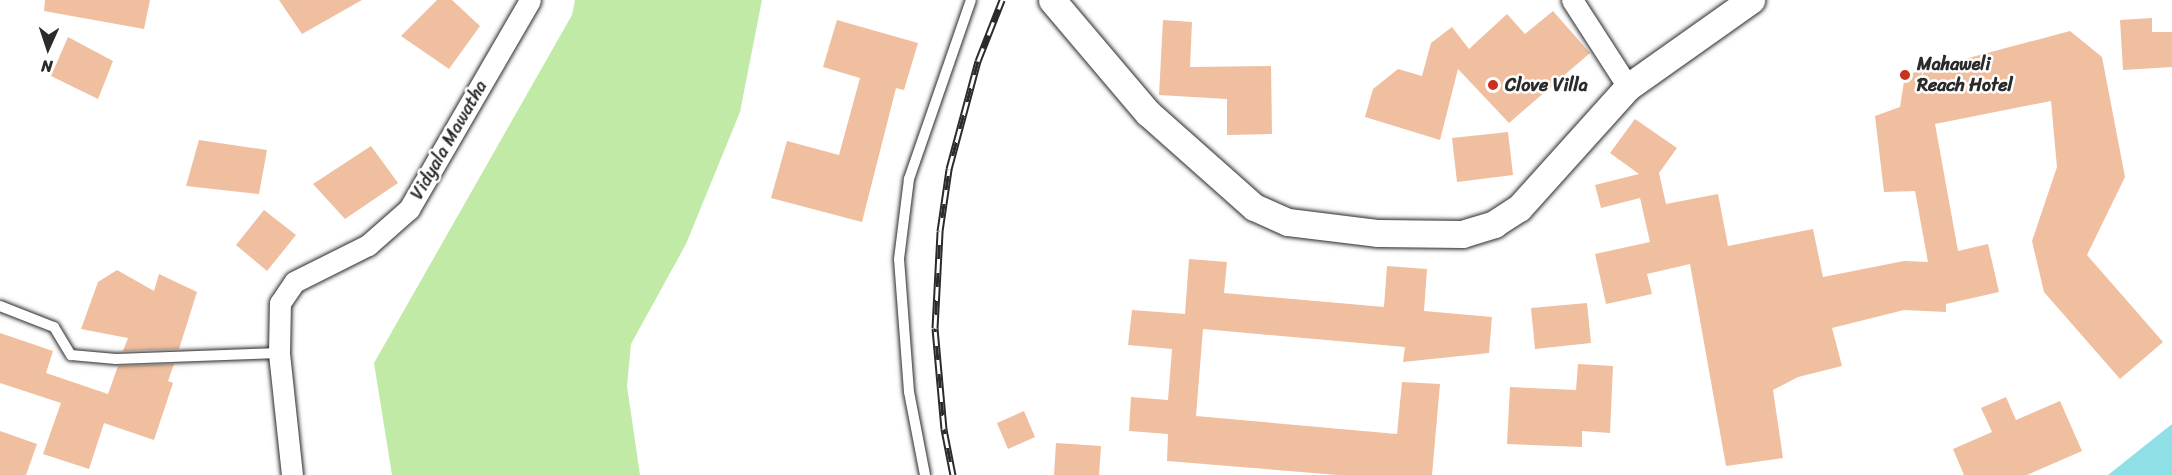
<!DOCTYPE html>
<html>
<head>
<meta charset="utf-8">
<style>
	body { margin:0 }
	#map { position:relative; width:2172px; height:475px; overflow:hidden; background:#fff; font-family:Sriracha,sans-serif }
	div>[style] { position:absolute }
	.green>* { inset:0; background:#c1eaa6 }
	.water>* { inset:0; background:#8fe0e6 }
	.building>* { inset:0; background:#efbf9f }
	.roads { filter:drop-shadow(0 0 2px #2b2b2b) drop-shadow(0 0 2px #2b2b2b) }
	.service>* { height:10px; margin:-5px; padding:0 5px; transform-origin:5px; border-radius:5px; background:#fff }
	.minor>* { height:21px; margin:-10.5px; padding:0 10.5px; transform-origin:10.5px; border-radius:10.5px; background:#fff }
	.tertiary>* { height:27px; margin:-13.5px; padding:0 13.5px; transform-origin:13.5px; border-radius:13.5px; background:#fff }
	.rail>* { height:7px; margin-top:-3.5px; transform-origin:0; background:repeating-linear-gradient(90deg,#fff 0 14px,#2b2b2b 0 28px); box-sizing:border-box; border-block:2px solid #2b2b2b }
	.dots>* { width:16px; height:16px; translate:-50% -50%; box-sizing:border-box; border:3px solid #fff; border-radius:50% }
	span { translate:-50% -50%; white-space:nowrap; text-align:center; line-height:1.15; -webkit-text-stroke:5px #fff; paint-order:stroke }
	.poi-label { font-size:18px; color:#2b2b2b; font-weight:700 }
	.left { translate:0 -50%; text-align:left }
	.street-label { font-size:18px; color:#2b2b2b }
	.north { position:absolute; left:18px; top:18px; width:60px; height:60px; -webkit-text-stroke:4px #fff; paint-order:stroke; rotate:183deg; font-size:16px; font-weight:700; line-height:24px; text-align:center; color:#2b2b2b }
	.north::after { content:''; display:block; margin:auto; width:21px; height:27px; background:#2b2b2b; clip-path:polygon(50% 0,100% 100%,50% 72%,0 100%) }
</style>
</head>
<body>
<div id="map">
	<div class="green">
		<i style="clip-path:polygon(575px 0,762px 0,740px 112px,686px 244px,631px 344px,627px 386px,640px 475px,392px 475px,374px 363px,572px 15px)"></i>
	</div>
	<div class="water">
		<i style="clip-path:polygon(2172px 424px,2172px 475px,2108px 475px)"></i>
	</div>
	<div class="building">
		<i style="clip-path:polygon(45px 0,150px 0,144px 29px,44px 11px)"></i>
		<i style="clip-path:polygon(279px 0,362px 0,302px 34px)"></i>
		<i style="clip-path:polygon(437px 0,452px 0,480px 26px,449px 69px,401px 36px)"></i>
		<i style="clip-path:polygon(1553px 11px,1590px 53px,1509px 123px,1458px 69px,1440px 140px,1365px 117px,1373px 89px,1398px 69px,1422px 76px,1431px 43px,1452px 27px,1469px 49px,1507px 14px,1525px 34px)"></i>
		<i style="clip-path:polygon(2152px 18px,2152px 32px,2172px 32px,2172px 67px,2123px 70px,2120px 20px)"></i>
		<i style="clip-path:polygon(837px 20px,918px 43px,904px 90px,896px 88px,862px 222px,771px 198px,787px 141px,839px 155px,860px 78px,823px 67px)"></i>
		<i style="clip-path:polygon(1163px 20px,1192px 22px,1190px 67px,1271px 66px,1272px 134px,1227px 135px,1227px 99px,1159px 95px)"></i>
		<i style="clip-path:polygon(2070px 31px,2102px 57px,2125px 177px,2087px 255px,2163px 342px,2120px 379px,2044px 292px,2032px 241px,2057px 167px,2051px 101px,1935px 124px,1958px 251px,1988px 244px,1999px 292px,1946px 304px,1946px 312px,1904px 310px,1832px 328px,1842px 366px,1798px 377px,1773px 390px,1783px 458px,1726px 466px,1690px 264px,1647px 274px,1652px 294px,1606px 304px,1595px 254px,1650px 242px,1640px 198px,1601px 208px,1595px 185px,1639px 174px,1610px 153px,1635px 119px,1677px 148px,1659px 173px,1666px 204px,1718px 194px,1728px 246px,1813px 229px,1823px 277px,1904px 261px,1928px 262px,1915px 191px,1884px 192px,1875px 116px,1900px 107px,1905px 75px)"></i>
		<i style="clip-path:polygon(68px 37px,113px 61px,98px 99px,51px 76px)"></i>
		<i style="clip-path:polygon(1508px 132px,1513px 175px,1457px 182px,1452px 138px)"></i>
		<i style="clip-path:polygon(199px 140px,267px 150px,259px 194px,186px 186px)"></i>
		<i style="clip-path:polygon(371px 146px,398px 183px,345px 219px,313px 184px)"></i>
		<i style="clip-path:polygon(264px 210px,296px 235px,267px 271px,236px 245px)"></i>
		<i style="clip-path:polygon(1189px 259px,1227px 262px,1224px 293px,1384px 307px,1387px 266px,1427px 269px,1424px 311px,1492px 317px,1489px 353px,1403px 362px,1405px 347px,1203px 329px,1196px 416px,1397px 434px,1402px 382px,1440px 384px,1432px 475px,1338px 475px,1167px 461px,1168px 434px,1129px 431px,1131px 397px,1168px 400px,1172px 349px,1128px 345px,1132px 310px,1185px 314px)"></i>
		<i style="clip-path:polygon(117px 270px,154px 291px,159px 274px,197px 292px,179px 349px,123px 351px,128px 338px,81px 329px,98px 282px)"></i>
		<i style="clip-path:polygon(1587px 303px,1591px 343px,1535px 349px,1531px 308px)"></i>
		<i style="clip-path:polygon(0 333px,53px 351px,46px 373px,108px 394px,118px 366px,174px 364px,168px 381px,173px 383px,154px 440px,104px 423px,89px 469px,43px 454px,61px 403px,0 383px)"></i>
		<i style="clip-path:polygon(1578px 364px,1613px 366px,1610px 433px,1582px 431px,1582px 447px,1507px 444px,1510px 387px,1576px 390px)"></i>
		<i style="clip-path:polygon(2006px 397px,2016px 420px,2060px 401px,2082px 451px,2027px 475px,1964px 475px,1953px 449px,1992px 432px,1981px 408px)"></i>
		<i style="clip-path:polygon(1024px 411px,1035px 437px,1008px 449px,997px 423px)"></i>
		<i style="clip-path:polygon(0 431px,37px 444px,26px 475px,0 475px)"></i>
		<i style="clip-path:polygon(1056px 443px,1101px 446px,1099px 475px,1054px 475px)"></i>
	</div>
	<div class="roads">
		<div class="service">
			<i style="left:0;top:306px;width:58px;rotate:21.3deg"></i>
			<i style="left:54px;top:327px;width:33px;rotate:59deg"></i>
			<i style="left:71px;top:355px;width:45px;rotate:5.1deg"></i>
			<i style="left:116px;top:359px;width:163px;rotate:-2.1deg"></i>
			<i style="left:925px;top:475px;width:85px;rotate:-100.9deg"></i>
			<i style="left:909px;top:392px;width:133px;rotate:-94.3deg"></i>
			<i style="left:899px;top:259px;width:81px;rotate:-82.9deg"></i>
			<i style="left:909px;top:179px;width:189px;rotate:-70.9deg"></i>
		</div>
		<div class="minor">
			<i style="left:1572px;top:0;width:103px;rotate:57.2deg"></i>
			<i style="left:292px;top:475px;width:123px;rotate:-96.1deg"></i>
			<i style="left:279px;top:353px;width:50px;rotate:-88.9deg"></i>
			<i style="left:280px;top:303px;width:25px;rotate:-56deg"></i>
			<i style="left:294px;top:282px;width:83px;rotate:-26.6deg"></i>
			<i style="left:368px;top:245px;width:55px;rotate:-41.3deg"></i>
			<i style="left:409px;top:209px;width:241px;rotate:-59.9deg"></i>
		</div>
		<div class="tertiary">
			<i style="left:1052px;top:0;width:148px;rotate:49.7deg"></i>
			<i style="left:1148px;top:113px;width:142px;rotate:41.6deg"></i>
			<i style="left:1254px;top:207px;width:37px;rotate:24deg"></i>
			<i style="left:1288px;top:222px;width:91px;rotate:7deg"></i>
			<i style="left:1378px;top:233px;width:84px;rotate:0.7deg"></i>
			<i style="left:1462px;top:234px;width:34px;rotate:-17deg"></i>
			<i style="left:1494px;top:224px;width:30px;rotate:-33deg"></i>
			<i style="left:1519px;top:208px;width:163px;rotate:-48deg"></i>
			<i style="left:1628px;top:87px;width:151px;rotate:-35.3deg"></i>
		</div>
	</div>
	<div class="rail">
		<i style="left:953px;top:475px;width:47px;rotate:-101.1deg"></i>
		<i style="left:944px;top:429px;width:101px;rotate:-95.1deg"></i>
		<i style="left:935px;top:328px;width:97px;rotate:-87deg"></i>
		<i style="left:940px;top:231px;width:63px;rotate:-81.7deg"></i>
		<i style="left:949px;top:169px;width:112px;rotate:-75deg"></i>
		<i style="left:978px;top:61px;width:66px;rotate:-68.5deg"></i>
	</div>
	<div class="dots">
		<i style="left:1905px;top:75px;background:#c8321e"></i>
		<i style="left:1493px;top:85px;background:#c8321e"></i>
	</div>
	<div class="poi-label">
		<span class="left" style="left:1917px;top:75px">Mahaweli<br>Reach Hotel</span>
		<span class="left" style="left:1505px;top:85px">Clove Villa</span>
	</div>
	<div class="street-label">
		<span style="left:449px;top:140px;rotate:-60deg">Vidyala Mawatha</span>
	</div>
	<div class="north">N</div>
</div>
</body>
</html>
